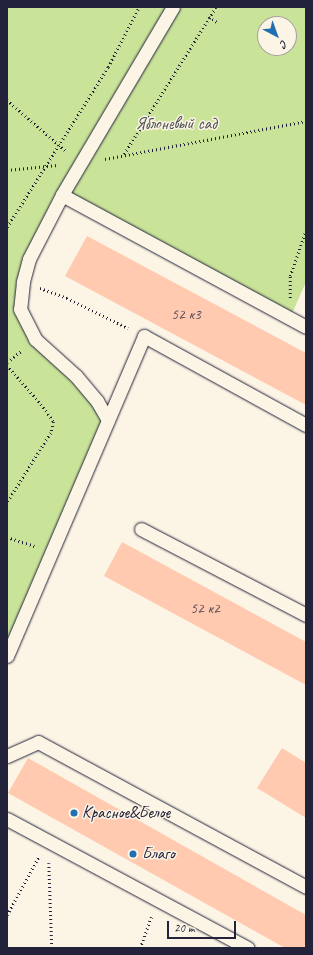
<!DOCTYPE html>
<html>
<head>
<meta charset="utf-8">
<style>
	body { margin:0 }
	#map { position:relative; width:313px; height:955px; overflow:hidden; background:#fcf5e5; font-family:Caveat,sans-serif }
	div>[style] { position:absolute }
	.green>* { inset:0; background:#c9e399 }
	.building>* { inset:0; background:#ffcab0 }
	.path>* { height:2.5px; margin-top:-1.25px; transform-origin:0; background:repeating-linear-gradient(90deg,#22223b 0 1px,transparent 0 4px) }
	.roads { filter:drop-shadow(0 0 1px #22223b) drop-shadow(0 0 1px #22223b) }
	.lane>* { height:13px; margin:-6.5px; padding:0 6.5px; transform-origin:6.5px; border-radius:6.5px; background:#fcf5e5 }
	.dots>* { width:11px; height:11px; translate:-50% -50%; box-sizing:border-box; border:2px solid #fcf5e5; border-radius:50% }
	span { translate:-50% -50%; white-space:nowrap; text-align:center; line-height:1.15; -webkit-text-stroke:3px #fcf5e5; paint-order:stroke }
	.number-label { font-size:15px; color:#594c58 }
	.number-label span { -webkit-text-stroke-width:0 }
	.park-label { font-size:17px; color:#4c5252 }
	.poi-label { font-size:17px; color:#22223b }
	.left { translate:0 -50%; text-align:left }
	.frame { position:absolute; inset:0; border:8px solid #22223b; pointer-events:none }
	.north { position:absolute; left:257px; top:16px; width:40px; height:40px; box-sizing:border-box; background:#fcf5e5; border:1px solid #a5a1a1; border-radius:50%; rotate:139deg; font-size:11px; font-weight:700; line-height:16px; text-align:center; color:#22223b }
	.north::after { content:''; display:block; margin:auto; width:14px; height:18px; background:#1f6fb2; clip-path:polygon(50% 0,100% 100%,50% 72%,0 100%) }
	.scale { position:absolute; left:167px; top:921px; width:69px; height:18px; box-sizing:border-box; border:2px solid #22223b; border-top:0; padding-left:5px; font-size:12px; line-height:14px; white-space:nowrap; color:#22223b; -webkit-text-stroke:3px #fcf5e5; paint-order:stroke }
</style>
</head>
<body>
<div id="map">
	<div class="green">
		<i style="clip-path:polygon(evenodd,7px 7px,306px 7px,306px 282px,290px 318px,62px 195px,29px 259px,20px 309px,35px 339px,108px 420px,7px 656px,7px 7px,265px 24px,289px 24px,289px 48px,265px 48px,265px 24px)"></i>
	</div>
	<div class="building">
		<i style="clip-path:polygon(87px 236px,306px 353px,306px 405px,65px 276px)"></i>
		<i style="clip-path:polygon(122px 542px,306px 642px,306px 685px,104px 576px)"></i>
		<i style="clip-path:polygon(282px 748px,306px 763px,306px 818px,257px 788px)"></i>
		<i style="clip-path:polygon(28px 758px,306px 915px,306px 948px,285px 948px,8px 793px)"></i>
	</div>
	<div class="path">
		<i style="left:209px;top:17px;width:9px;rotate:32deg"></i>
		<i style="left:7px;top:100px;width:79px;rotate:40.9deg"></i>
		<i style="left:124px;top:154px;width:173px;rotate:-58deg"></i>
		<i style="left:105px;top:159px;width:205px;rotate:-10.7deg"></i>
		<i style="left:7px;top:170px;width:51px;rotate:-5.6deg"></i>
		<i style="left:7px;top:227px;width:189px;rotate:-57.7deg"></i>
		<i style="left:108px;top:67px;width:68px;rotate:-62.7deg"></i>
		<i style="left:40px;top:288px;width:29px;rotate:20deg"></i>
		<i style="left:67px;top:298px;width:68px;rotate:26.2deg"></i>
		<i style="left:290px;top:298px;width:22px;rotate:-90deg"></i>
		<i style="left:290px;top:276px;width:49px;rotate:-70.8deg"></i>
		<i style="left:7px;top:362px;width:18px;rotate:-38deg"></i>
		<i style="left:7px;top:365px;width:52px;rotate:48.9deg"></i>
		<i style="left:41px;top:404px;width:22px;rotate:54deg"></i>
		<i style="left:54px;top:422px;width:11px;rotate:105deg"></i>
		<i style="left:51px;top:433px;width:83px;rotate:122.2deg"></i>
		<i style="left:7px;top:537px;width:29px;rotate:18deg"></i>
		<i style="left:49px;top:863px;width:85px;rotate:88deg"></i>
		<i style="left:7px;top:915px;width:67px;rotate:-61.5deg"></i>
		<i style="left:140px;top:948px;width:33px;rotate:-70deg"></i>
	</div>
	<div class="roads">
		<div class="lane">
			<i style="left:173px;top:7px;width:218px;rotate:120.6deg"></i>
			<i style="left:62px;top:195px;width:277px;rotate:28.4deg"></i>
			<i style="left:62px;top:195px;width:72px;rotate:117.3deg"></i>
			<i style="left:29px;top:259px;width:24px;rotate:105deg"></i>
			<i style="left:23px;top:282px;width:27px;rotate:96deg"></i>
			<i style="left:20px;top:309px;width:34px;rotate:63deg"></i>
			<i style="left:35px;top:339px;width:55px;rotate:42.1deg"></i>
			<i style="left:76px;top:376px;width:33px;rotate:50deg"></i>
			<i style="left:97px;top:401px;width:22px;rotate:60deg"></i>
			<i style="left:141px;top:529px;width:186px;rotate:27.5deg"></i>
			<i style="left:7px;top:656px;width:348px;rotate:-66.8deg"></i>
			<i style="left:144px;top:336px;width:185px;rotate:28.8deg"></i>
			<i style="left:7px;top:756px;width:34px;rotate:-24deg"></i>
			<i style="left:38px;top:742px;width:305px;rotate:28.4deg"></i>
			<i style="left:7px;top:819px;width:273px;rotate:28.2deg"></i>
		</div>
	</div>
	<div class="dots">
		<i style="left:74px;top:813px;background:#1f6fb2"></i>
		<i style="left:133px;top:854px;background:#1f6fb2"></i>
	</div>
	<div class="number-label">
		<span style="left:186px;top:315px">52 к3</span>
		<span style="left:205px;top:609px">52 к2</span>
	</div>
	<div class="park-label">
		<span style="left:176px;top:124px">Яблоневый сад</span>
	</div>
	<div class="poi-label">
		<span class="left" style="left:82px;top:813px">Красное&amp;Белое</span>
		<span class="left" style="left:142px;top:854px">Благо</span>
	</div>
	<div class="frame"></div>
	<div class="north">С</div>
	<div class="scale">20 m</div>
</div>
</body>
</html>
